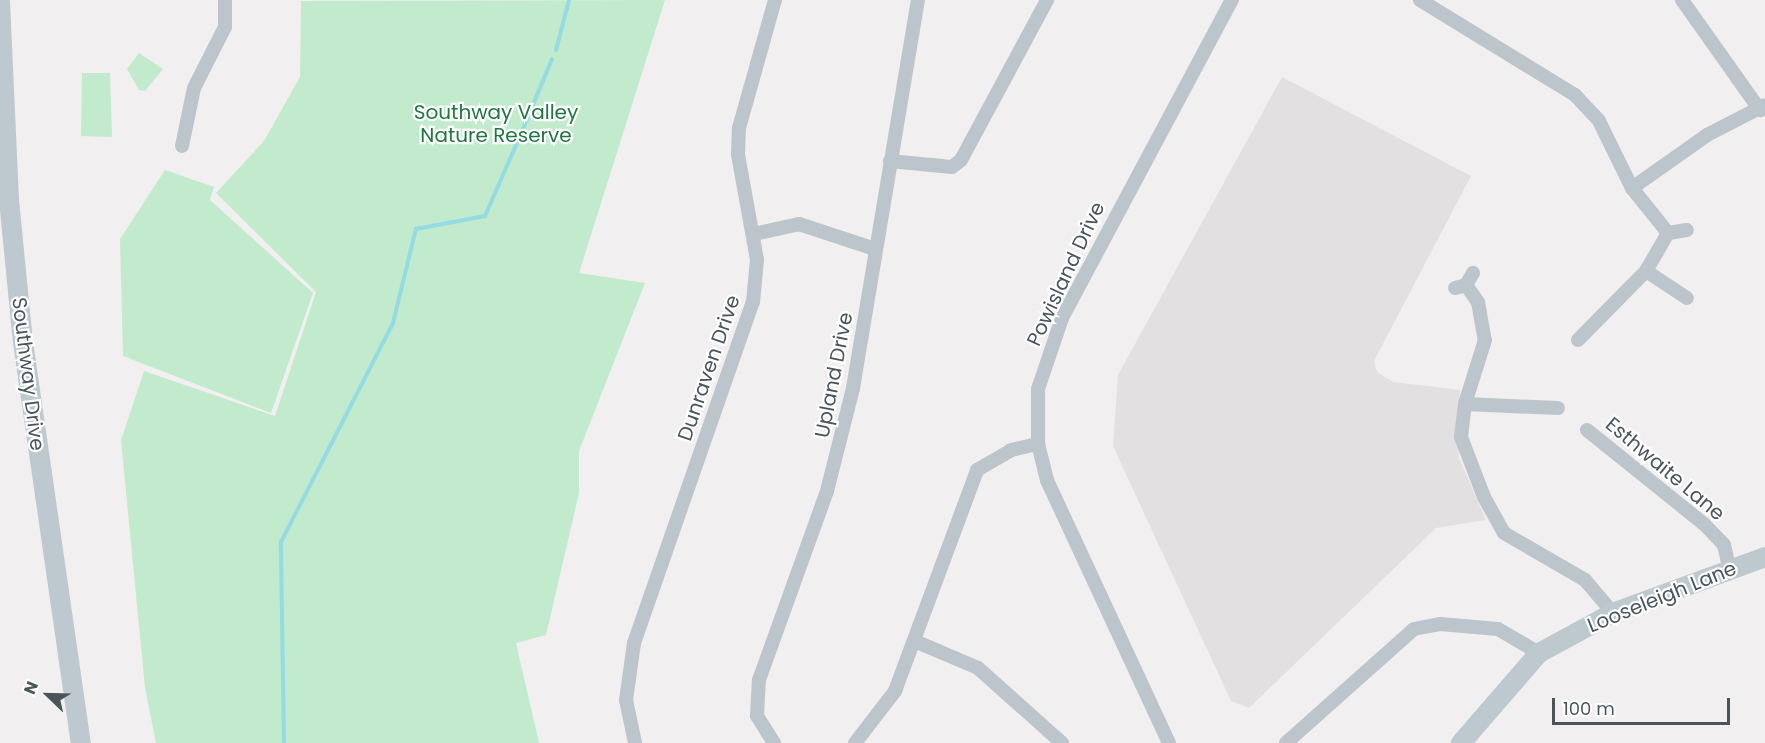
<!DOCTYPE html>
<html>
<head>
<meta charset="utf-8">
<style>
	body { margin:0 }
	#map { position:relative; width:1765px; height:743px; overflow:hidden; background:#f1eff0; font-family:Poppins,sans-serif }
	div>[style] { position:absolute }
	.education>* { inset:0; background:#e2e0e1 }
	.green>* { inset:0; background:#c2eacd }
	.stream>* { height:4px; margin:-2px; padding:0 2px; transform-origin:2px; border-radius:2px; background:#94dbe3 }
	.street>* { height:14px; margin:-7px; padding:0 7px; transform-origin:7px; border-radius:7px; background:#bcc5cb }
	.secondary>* { height:20px; margin:-10px; padding:0 10px; transform-origin:10px; border-radius:10px; background:#bdc8cf }
	span { translate:-50% -50%; white-space:nowrap; text-align:center; line-height:1.15; -webkit-text-stroke:4.5px #fff; paint-order:stroke }
	.park-label { font-size:20px; color:#217541 }
	.street-label { font-size:20px; color:#49545b }
	.north { position:absolute; left:18px; top:665px; width:60px; height:60px; -webkit-text-stroke:4px #fff; paint-order:stroke; rotate:293deg; font-size:16px; font-weight:700; line-height:24px; text-align:center; color:#49545b }
	.north::after { content:''; display:block; margin:auto; width:21px; height:27px; background:#49545b; clip-path:polygon(50% 0,100% 100%,50% 72%,0 100%) }
	.scale { position:absolute; left:1552px; top:698px; width:178px; height:27px; box-sizing:border-box; border:3px solid #49545b; border-top:0; padding-left:8px; font-size:18px; line-height:21px; white-space:nowrap; color:#49545b; -webkit-text-stroke:4px #fff; paint-order:stroke }
</style>
</head>
<body>
<div id="map">
	<div class="education">
		<i style="clip-path:polygon(1282px 77px,1471px 176px,1374px 361px,1377px 372px,1393px 382px,1460px 390px,1459px 458px,1486px 520px,1436px 528px,1249px 708px,1231px 701px,1113px 446px,1118px 375px)"></i>
	</div>
	<div class="green">
		<i style="clip-path:polygon(665px 0,579px 273px,645px 283px,579px 451px,579px 493px,546px 635px,516px 643px,539px 743px,156px 743px,145px 688px,121px 440px,144px 371px,275px 416px,316px 292px,216px 193px,264px 141px,300px 77px,301px 1px)"></i>
		<i style="clip-path:polygon(139px 53px,163px 69px,145px 91px,139px 90px,127px 69px)"></i>
		<i style="clip-path:polygon(82px 73px,110px 73px,112px 137px,81px 136px)"></i>
		<i style="clip-path:polygon(165px 170px,214px 187px,210px 200px,313px 293px,271px 413px,123px 356px,120px 239px)"></i>
	</div>
	<div class="stream">
		<i style="left:556px;top:50px;width:52px;rotate:-75.4deg"></i>
		<i style="left:520px;top:136px;width:83px;rotate:-67.4deg"></i>
		<i style="left:284px;top:743px;width:201px;rotate:-90.9deg"></i>
		<i style="left:281px;top:542px;width:246px;rotate:-62.9deg"></i>
		<i style="left:393px;top:323px;width:97px;rotate:-76.3deg"></i>
		<i style="left:416px;top:229px;width:70px;rotate:-10.7deg"></i>
		<i style="left:485px;top:216px;width:82px;rotate:-66.3deg"></i>
	</div>
	<div class="street">
		<i style="left:1420px;top:0;width:182px;rotate:31.5deg"></i>
		<i style="left:1575px;top:95px;width:35px;rotate:47deg"></i>
		<i style="left:1599px;top:121px;width:75px;rotate:63.8deg"></i>
		<i style="left:1632px;top:188px;width:58px;rotate:51.3deg"></i>
		<i style="left:1668px;top:233px;width:44px;rotate:120.1deg"></i>
		<i style="left:1646px;top:271px;width:49px;rotate:33.4deg"></i>
		<i style="left:1682px;top:0;width:135px;rotate:54.7deg"></i>
		<i style="left:182px;top:146px;width:59px;rotate:-78.3deg"></i>
		<i style="left:194px;top:88px;width:68px;rotate:-63.1deg"></i>
		<i style="left:225px;top:27px;width:27px;rotate:-90deg"></i>
		<i style="left:890px;top:161px;width:62px;rotate:5.5deg"></i>
		<i style="left:952px;top:167px;width:11px;rotate:-38deg"></i>
		<i style="left:961px;top:160px;width:182px;rotate:-61.7deg"></i>
		<i style="left:1632px;top:188px;width:92px;rotate:-35.2deg"></i>
		<i style="left:1707px;top:135px;width:65px;rotate:-27.3deg"></i>
		<i style="left:1668px;top:233px;width:19px;rotate:-9deg"></i>
		<i style="left:754px;top:234px;width:46px;rotate:-12.5deg"></i>
		<i style="left:799px;top:224px;width:80px;rotate:18.2deg"></i>
		<i style="left:1466px;top:285px;width:21px;rotate:55deg"></i>
		<i style="left:1478px;top:302px;width:39px;rotate:80deg"></i>
		<i style="left:1485px;top:340px;width:67px;rotate:107.4deg"></i>
		<i style="left:1465px;top:404px;width:33px;rotate:97deg"></i>
		<i style="left:1461px;top:437px;width:64px;rotate:69deg"></i>
		<i style="left:1484px;top:497px;width:41px;rotate:60.9deg"></i>
		<i style="left:1504px;top:533px;width:94px;rotate:30.1deg"></i>
		<i style="left:1585px;top:580px;width:43px;rotate:49.7deg"></i>
		<i style="left:1455px;top:288px;width:11px;rotate:-15deg"></i>
		<i style="left:1466px;top:285px;width:14px;rotate:-60deg"></i>
		<i style="left:1578px;top:340px;width:97px;rotate:-45.4deg"></i>
		<i style="left:1465px;top:404px;width:93px;rotate:2.5deg"></i>
		<i style="left:1587px;top:430px;width:150px;rotate:38.8deg"></i>
		<i style="left:1704px;top:524px;width:29px;rotate:46deg"></i>
		<i style="left:1724px;top:545px;width:27px;rotate:77deg"></i>
		<i style="left:917px;top:642px;width:66px;rotate:23.1deg"></i>
		<i style="left:978px;top:668px;width:113px;rotate:41.8deg"></i>
		<i style="left:635px;top:743px;width:44px;rotate:-101.8deg"></i>
		<i style="left:626px;top:700px;width:58px;rotate:-82deg"></i>
		<i style="left:634px;top:643px;width:361px;rotate:-70.8deg"></i>
		<i style="left:753px;top:302px;width:42px;rotate:-84.6deg"></i>
		<i style="left:757px;top:260px;width:108px;rotate:-100.2deg"></i>
		<i style="left:738px;top:154px;width:26px;rotate:-88deg"></i>
		<i style="left:739px;top:128px;width:133px;rotate:-74.3deg"></i>
		<i style="left:774px;top:743px;width:32px;rotate:-122deg"></i>
		<i style="left:757px;top:716px;width:36px;rotate:-87deg"></i>
		<i style="left:759px;top:680px;width:201px;rotate:-70.2deg"></i>
		<i style="left:827px;top:491px;width:106px;rotate:-75.8deg"></i>
		<i style="left:853px;top:388px;width:393px;rotate:-80.5deg"></i>
		<i style="left:855px;top:743px;width:66px;rotate:-52.4deg"></i>
		<i style="left:895px;top:691px;width:236px;rotate:-69.6deg"></i>
		<i style="left:977px;top:470px;width:39px;rotate:-30deg"></i>
		<i style="left:1011px;top:450px;width:28px;rotate:-13deg"></i>
		<i style="left:1169px;top:743px;width:290px;rotate:-114.9deg"></i>
		<i style="left:1047px;top:480px;width:37px;rotate:-104deg"></i>
		<i style="left:1038px;top:444px;width:55px;rotate:-90deg"></i>
		<i style="left:1038px;top:389px;width:75px;rotate:-71.3deg"></i>
		<i style="left:1062px;top:318px;width:361px;rotate:-61.9deg"></i>
		<i style="left:1286px;top:743px;width:171px;rotate:-41.7deg"></i>
		<i style="left:1414px;top:629px;width:26px;rotate:-11deg"></i>
		<i style="left:1440px;top:624px;width:58px;rotate:4.9deg"></i>
		<i style="left:1498px;top:629px;width:48px;rotate:30.3deg"></i>
	</div>
	<div class="secondary">
		<i style="left:0;top:2px;width:198px;rotate:87.4deg"></i>
		<i style="left:9px;top:200px;width:143px;rotate:84.4deg"></i>
		<i style="left:23px;top:342px;width:405px;rotate:81.8deg"></i>
		<i style="left:1461px;top:743px;width:119px;rotate:-49.1deg"></i>
		<i style="left:1539px;top:653px;width:84px;rotate:-28.4deg"></i>
		<i style="left:1613px;top:613px;width:162px;rotate:-20.2deg"></i>
	</div>
	<div class="park-label">
		<span style="left:496px;top:124px">Southway Valley<br>Nature Reserve</span>
	</div>
	<div class="street-label">
		<span style="left:1066px;top:274px;rotate:-65deg">Powisland Drive</span>
		<span style="left:709px;top:368px;rotate:-71deg">Dunraven Drive</span>
		<span style="left:28px;top:374px;rotate:83deg">Southway Drive</span>
		<span style="left:834px;top:375px;rotate:-79deg">Upland Drive</span>
		<span style="left:1665px;top:469px;rotate:40deg">Esthwaite Lane</span>
		<span style="left:1662px;top:597px;rotate:-22deg">Looseleigh Lane</span>
	</div>
	<div class="north">N</div>
	<div class="scale">100 m</div>
</div>
</body>
</html>
